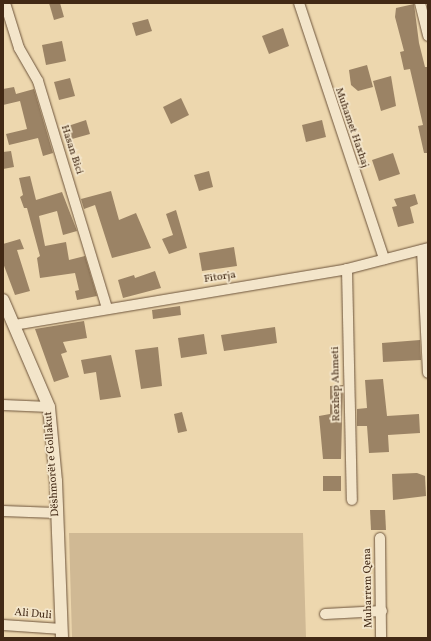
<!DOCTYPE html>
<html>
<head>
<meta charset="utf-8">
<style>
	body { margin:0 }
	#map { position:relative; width:431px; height:641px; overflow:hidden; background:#edd7ae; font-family:Vollkorn,serif }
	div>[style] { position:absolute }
	.green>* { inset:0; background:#d0b994 }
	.building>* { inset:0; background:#9b8365 }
	.roads { filter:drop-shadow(0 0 1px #6d543b) drop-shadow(0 0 1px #6d543b) }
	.minor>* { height:10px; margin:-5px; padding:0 5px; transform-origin:5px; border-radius:5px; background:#f3e5ca }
	.tertiary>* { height:12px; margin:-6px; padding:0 6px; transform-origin:6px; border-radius:6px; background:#f3e5ca }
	span { translate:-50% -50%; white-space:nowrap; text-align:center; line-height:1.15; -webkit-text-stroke:3.5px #f3e5ca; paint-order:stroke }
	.street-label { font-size:11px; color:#422915 }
	.frame { position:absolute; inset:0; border:4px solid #422915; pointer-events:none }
</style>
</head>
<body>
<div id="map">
	<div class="green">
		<i style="clip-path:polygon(69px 533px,303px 533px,306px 638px,72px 638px)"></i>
	</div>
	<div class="building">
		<i style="clip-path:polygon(49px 3px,60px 3px,64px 17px,54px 20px)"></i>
		<i style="clip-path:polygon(414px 4px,419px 43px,425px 67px,428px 67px,428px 153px,424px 153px,418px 126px,423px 125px,410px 69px,404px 70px,400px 52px,404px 51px,395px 17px,396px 8px)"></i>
		<i style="clip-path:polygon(148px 19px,152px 31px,136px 36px,132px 23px)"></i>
		<i style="clip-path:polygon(283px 28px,289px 46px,269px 54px,262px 36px)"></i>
		<i style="clip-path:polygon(62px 41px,66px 61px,46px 65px,42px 45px)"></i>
		<i style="clip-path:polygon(367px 65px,373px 87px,358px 91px,351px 85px,349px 70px)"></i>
		<i style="clip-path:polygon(391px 76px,396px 106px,381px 111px,373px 81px)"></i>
		<i style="clip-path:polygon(70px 78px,75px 96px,59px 100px,54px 82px)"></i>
		<i style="clip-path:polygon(14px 87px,16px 94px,34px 89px,53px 153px,43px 156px,38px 138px,9px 145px,6px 134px,27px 129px,20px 101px,3px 105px,3px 89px)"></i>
		<i style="clip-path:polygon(181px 98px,189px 115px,171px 124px,163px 107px)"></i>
		<i style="clip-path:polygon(86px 120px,90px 134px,72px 139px,68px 126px)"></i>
		<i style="clip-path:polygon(322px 120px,326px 137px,306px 142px,302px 125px)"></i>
		<i style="clip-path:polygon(11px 151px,14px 167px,3px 169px,3px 152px)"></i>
		<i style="clip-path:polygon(393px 153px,400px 174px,379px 181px,372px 160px)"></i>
		<i style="clip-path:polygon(209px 171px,213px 187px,199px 191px,194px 175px)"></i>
		<i style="clip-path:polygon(30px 176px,36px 200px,62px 192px,77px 231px,63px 235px,57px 211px,39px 216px,45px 246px,66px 242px,69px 260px,85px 256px,97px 296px,77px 300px,75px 291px,79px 290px,75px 273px,40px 278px,37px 258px,40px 256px,27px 208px,24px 208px,20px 197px,23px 195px,19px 178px)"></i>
		<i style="clip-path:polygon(111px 191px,119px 220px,136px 213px,151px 248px,112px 258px,95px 205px,84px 209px,81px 199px)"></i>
		<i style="clip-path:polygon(415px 194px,418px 204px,410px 207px,414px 223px,398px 227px,392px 207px,397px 206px,394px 199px)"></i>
		<i style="clip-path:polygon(176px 210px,187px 248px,169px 254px,162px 239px,173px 235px,166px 214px)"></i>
		<i style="clip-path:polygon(20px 239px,24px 249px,17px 250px,30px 291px,15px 295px,3px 263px,3px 244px)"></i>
		<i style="clip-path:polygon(234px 247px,237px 266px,202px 271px,199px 253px)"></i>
		<i style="clip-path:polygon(155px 271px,161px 288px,123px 298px,118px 280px,134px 275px,135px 278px)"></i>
		<i style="clip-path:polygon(180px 306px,181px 315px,153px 319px,152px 310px)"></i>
		<i style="clip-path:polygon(84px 321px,87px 338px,63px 342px,67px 352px,61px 354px,69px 377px,54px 382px,35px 329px)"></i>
		<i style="clip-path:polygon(275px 327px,277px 343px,224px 351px,221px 335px)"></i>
		<i style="clip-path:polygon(204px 334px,207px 354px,181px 358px,178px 338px)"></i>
		<i style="clip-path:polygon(420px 340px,421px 360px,383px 362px,382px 343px)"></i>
		<i style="clip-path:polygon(158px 347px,162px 386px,141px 389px,135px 350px)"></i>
		<i style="clip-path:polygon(111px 355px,121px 397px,100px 400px,96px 372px,84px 374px,81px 360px)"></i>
		<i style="clip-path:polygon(383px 379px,387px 416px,419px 414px,420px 433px,388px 435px,389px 452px,369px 453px,367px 426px,357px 426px,357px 409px,367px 408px,365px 380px)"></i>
		<i style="clip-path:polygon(343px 385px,341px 459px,323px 459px,319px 416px,330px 414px,330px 386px)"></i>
		<i style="clip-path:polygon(182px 412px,187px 431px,178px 433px,174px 414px)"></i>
		<i style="clip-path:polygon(417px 473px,425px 476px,426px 496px,393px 500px,392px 474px)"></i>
		<i style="clip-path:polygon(323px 476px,341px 476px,341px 491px,323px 491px)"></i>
		<i style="clip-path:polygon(370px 510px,385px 510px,386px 530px,371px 530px)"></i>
	</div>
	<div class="roads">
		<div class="minor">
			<i style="left:5px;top:3px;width:47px;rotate:72.7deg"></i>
			<i style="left:19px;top:48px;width:38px;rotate:60deg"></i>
			<i style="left:38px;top:81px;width:237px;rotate:73.1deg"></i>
			<i style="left:299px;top:3px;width:270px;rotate:71.6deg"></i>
			<i style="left:420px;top:3px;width:34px;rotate:76deg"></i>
			<i style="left:422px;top:250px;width:123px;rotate:87.2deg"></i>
			<i style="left:347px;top:269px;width:231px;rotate:88.8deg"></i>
			<i style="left:14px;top:325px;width:338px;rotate:-9.5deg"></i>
			<i style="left:347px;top:269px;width:84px;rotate:-14.5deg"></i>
			<i style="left:3px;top:405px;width:46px;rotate:2.5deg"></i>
			<i style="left:3px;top:511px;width:53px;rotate:2.2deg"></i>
			<i style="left:380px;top:538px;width:100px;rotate:89.4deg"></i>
			<i style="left:325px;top:614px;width:57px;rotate:-3deg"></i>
			<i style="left:3px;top:625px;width:59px;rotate:3.9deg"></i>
		</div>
		<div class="tertiary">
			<i style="left:3px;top:300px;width:116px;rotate:66.7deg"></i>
			<i style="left:49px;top:407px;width:74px;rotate:84.6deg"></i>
			<i style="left:56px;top:481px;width:157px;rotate:87.8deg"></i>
		</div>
	</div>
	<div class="street-label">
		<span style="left:351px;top:128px;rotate:71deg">Muhamet Haxhaj</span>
		<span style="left:71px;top:150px;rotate:72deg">Hasan Bici</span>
		<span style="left:220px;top:278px;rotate:-9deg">Fitorja</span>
		<span style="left:337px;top:384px;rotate:-91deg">Rexhep Ahmeti</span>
		<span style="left:53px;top:464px;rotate:-94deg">Dëshmorët e Gollakut</span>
		<span style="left:369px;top:588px;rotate:-91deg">Muharrem Qena</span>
		<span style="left:33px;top:615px;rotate:5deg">Ali Duli</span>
	</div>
	<div class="frame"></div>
</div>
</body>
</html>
